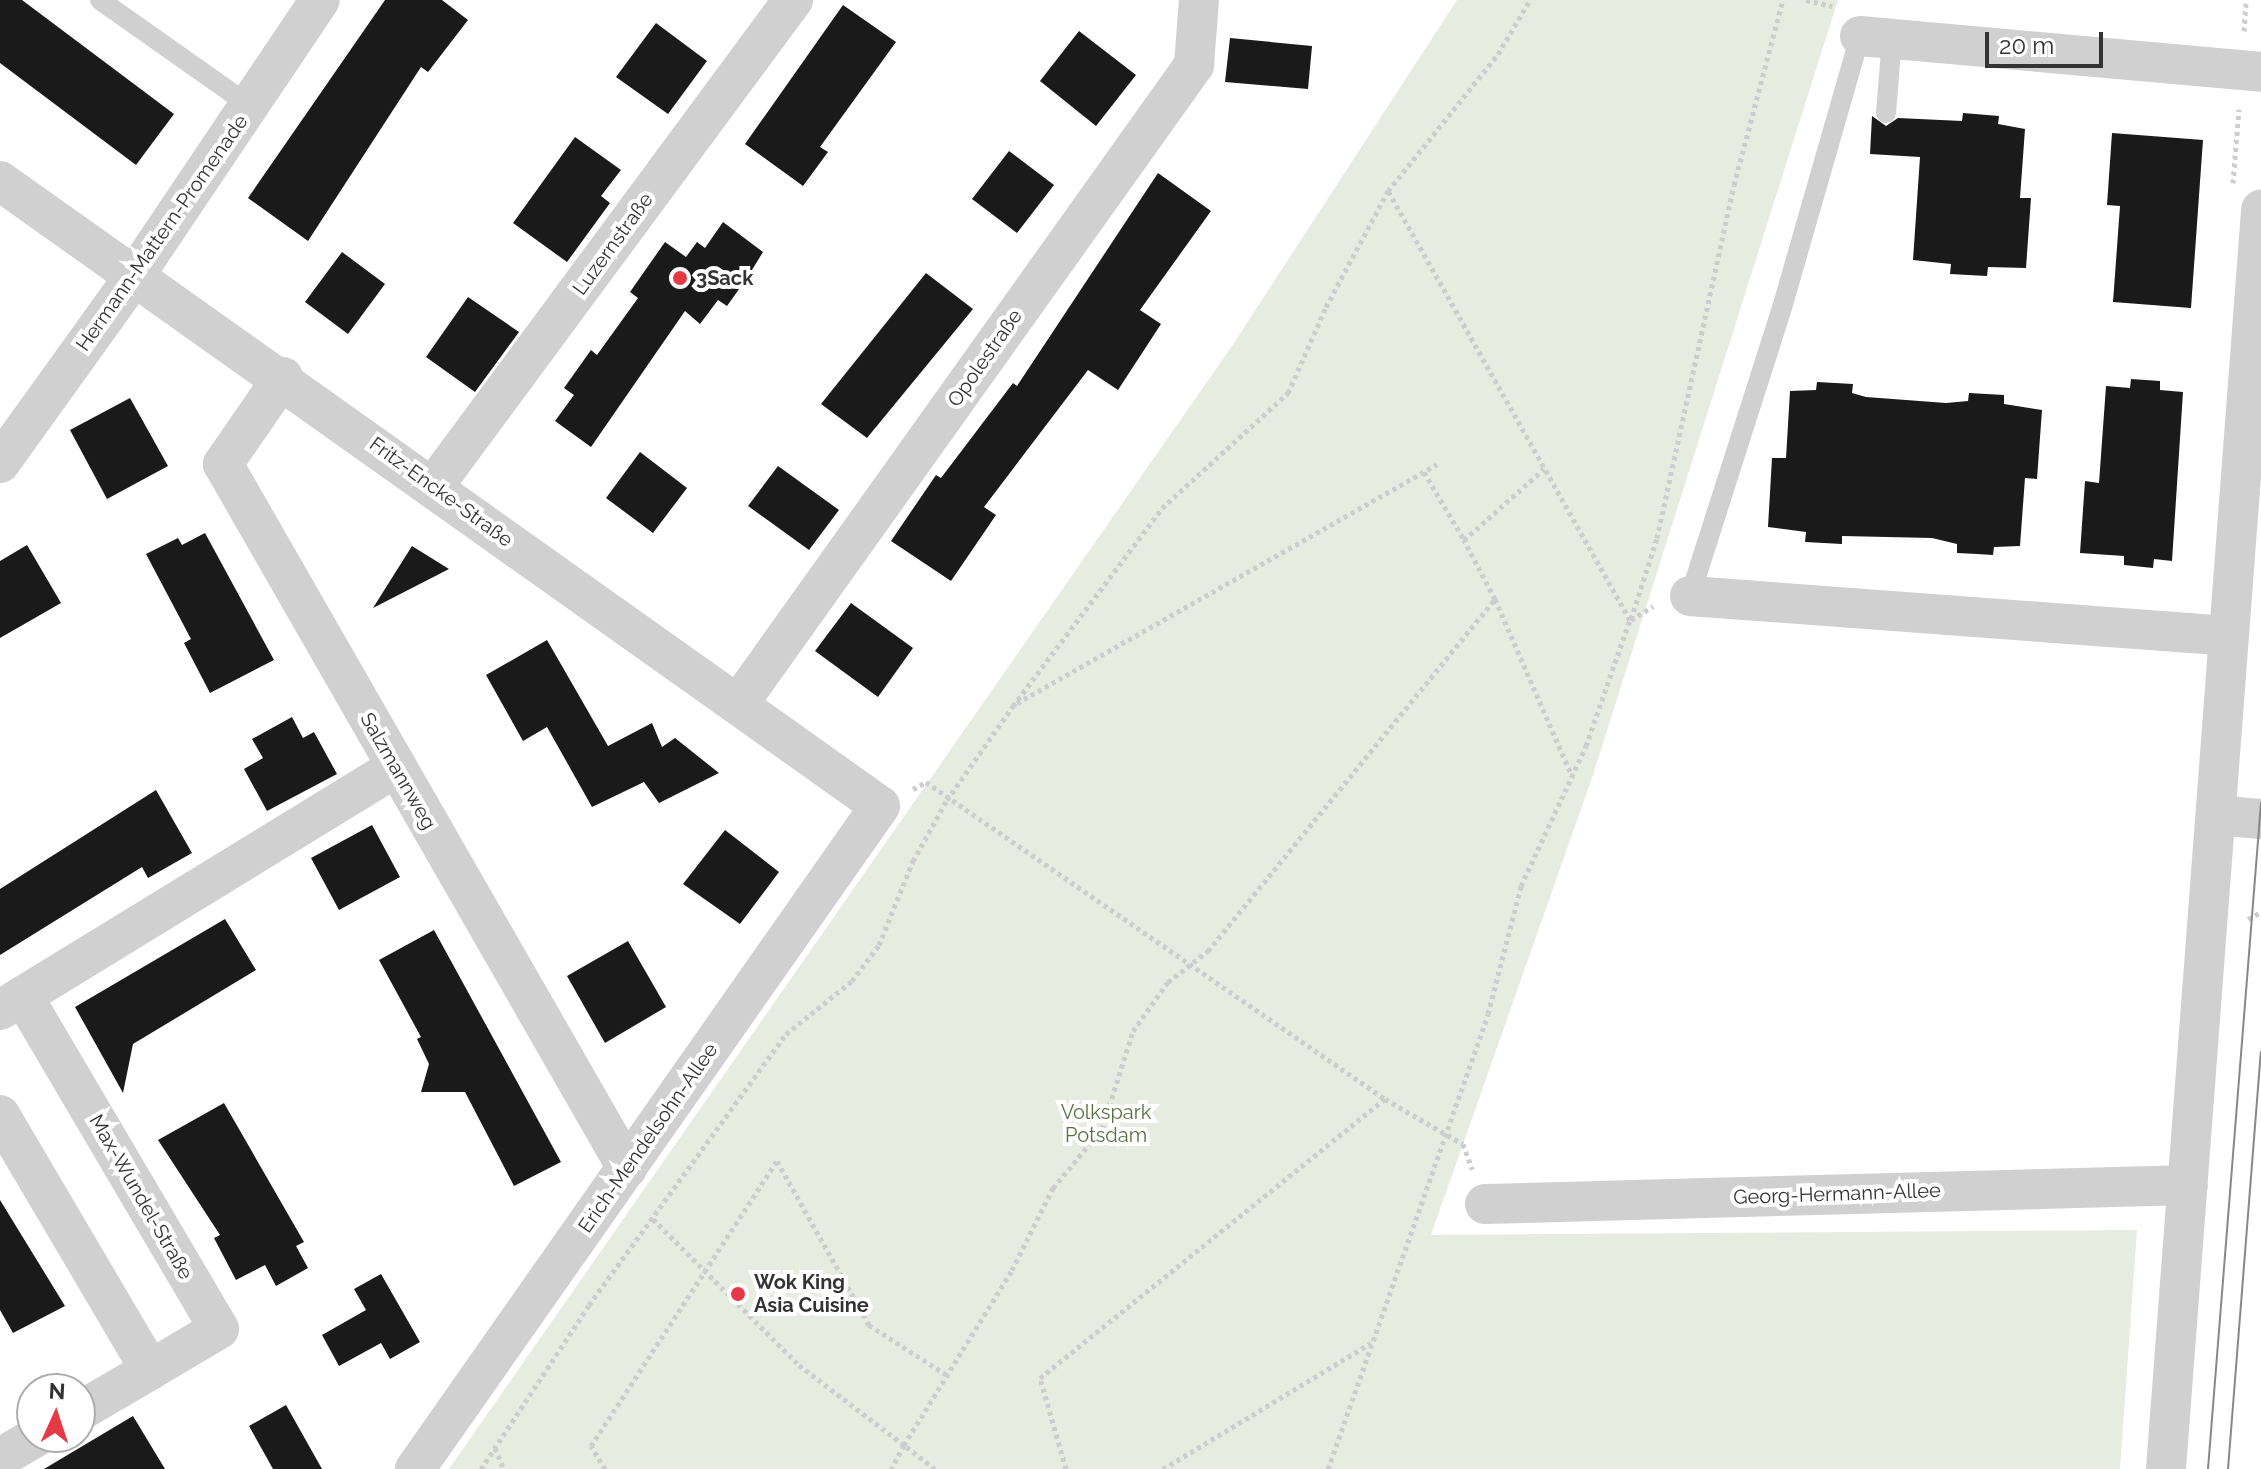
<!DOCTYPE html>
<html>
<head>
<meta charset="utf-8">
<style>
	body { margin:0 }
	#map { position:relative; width:2261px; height:1469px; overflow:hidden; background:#fff; font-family:Raleway,sans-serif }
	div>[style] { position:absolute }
	.green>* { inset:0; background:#e6ecdf }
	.building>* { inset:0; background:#1a1a1a }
	.path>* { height:5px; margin-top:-2.5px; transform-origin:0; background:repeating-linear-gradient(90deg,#cdcdcd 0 4px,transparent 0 8px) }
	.lane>* { height:20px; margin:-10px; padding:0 10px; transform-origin:10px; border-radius:10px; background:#d0d0d0 }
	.street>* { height:40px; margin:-20px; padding:0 20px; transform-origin:20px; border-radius:20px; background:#d0d0d0 }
	.tram>* { height:2px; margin:-1px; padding:0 1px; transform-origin:1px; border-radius:1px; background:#888 }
	.dots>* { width:22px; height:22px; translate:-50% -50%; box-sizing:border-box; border:4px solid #fff; border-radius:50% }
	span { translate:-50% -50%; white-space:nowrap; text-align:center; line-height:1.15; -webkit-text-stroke:8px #fff; paint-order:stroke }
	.street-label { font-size:20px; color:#333 }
	.poi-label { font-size:20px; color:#333; font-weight:700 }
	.left { translate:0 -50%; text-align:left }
	.park-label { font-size:20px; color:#56703f }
	.north { position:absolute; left:16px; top:1373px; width:80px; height:80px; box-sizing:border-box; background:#fff; border:2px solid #adadad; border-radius:50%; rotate:3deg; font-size:22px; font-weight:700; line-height:32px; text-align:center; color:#333 }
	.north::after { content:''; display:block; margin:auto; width:28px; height:36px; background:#e63946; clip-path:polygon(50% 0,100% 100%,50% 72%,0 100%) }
	.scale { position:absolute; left:1985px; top:32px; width:118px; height:36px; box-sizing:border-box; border:4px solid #333; border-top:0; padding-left:10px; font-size:24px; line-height:28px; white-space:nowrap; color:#333; -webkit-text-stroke:6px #fff; paint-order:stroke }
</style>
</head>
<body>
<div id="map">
	<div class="green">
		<i style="clip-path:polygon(1457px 0,1838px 0,1593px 775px,1431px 1235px,2137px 1230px,2120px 1469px,449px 1469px,1232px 346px)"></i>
	</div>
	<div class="building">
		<i style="clip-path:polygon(0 0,22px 0,174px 114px,136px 165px,0 63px)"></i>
		<i style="clip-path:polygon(385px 0,442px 0,468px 20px,428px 72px,421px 67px,308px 241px,248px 198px)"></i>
		<i style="clip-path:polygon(843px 5px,896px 42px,820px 147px,828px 152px,803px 186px,745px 144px)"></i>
		<i style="clip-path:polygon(656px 23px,707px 61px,668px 114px,616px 77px)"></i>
		<i style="clip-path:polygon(1079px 31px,1136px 75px,1096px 126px,1040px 81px)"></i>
		<i style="clip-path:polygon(1230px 38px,1312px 46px,1308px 89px,1225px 82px)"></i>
		<i style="clip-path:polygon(1963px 113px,1999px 116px,1998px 124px,2025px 129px,2020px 198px,2031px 198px,2026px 268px,1988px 267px,1987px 276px,1950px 274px,1951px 264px,1913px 260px,1920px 157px,1870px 154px,1872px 116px,1886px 126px,1898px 118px,1962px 121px)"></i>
		<i style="clip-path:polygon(2112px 133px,2203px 140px,2191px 308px,2113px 302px,2120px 206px,2107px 205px)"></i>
		<i style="clip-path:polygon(575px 137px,621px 170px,601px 196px,610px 203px,567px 262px,513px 223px)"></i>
		<i style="clip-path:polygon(1009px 151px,1054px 185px,1017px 233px,972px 199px)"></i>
		<i style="clip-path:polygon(1158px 173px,1211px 211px,1140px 310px,1161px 324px,1118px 390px,1088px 370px,984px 507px,996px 515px,951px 581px,891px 541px,936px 475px,941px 478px,1013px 383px,1017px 386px)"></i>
		<i style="clip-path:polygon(723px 222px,763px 252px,747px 278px,727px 306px,718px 300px,700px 324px,685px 311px,591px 447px,555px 421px,574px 395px,564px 388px,591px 350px,597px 355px,638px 298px,630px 292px,665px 242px,686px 257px,697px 242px,705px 248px)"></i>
		<i style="clip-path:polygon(342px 252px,385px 284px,348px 334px,305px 302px)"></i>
		<i style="clip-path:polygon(926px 273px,973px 309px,867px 438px,821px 404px)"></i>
		<i style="clip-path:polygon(468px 297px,519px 332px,475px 392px,426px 357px)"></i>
		<i style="clip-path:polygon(2131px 379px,2160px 381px,2160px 390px,2183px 392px,2172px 561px,2154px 559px,2153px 568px,2124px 565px,2124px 556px,2080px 553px,2085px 481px,2099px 483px,2106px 386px,2130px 388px)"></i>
		<i style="clip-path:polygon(1817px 382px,1853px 384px,1852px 393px,1866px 397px,1946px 403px,1968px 401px,1969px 393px,2004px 395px,2004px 404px,2042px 410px,2037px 479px,2025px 478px,2020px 546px,1994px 547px,1993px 555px,1977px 554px,1957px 553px,1957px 544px,1932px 538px,1842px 536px,1842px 544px,1805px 542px,1806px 532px,1768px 527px,1772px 458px,1786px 458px,1790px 391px,1816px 390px)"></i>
		<i style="clip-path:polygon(130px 398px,168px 466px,107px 499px,70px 430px)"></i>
		<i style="clip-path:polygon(640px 452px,687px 488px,653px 533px,606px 498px)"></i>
		<i style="clip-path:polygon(778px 466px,839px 510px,809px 550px,748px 506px)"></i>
		<i style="clip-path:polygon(205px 533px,274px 660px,210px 693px,184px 643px,191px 639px,146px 554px,178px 538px,182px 545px)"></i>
		<i style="clip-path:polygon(27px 545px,61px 603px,0 638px,0 561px)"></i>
		<i style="clip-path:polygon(412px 546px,449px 569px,373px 608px)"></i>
		<i style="clip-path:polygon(851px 603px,913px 648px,878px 697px,815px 651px)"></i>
		<i style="clip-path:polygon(547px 640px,608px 746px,652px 723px,662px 747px,675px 738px,719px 773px,659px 803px,644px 782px,592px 807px,547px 727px,523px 741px,486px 675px)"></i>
		<i style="clip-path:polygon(292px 717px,303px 738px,314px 732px,337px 774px,267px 811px,244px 769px,263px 758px,252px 739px)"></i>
		<i style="clip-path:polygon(156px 790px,192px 853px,148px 878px,142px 867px,0 955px,0 889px)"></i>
		<i style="clip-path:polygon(372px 825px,400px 877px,339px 910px,311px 858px)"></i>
		<i style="clip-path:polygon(725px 830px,779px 872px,740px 924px,683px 884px)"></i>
		<i style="clip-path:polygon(225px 919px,256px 970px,133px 1044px,123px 1093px,75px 1007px)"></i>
		<i style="clip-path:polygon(434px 930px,561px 1162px,514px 1186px,465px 1092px,421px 1092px,429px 1064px,417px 1039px,421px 1037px,379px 960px)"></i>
		<i style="clip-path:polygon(628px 941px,666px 1007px,605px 1043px,567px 976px)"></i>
		<i style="clip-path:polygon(224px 1103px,304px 1242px,296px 1246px,308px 1268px,276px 1286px,265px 1265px,236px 1280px,214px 1238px,220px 1235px,158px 1140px)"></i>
		<i style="clip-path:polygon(0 1200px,65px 1306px,13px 1333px,0 1310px)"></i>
		<i style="clip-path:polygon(381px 1274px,420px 1342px,390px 1359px,381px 1343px,339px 1366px,322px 1335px,366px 1310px,354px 1289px)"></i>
		<i style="clip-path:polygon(286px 1405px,322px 1469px,273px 1469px,249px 1426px)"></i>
		<i style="clip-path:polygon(133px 1416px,165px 1469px,44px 1469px)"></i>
	</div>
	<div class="path">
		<i style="left:1806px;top:0;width:27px;rotate:13deg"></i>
		<i style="left:2244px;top:31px;width:31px;rotate:-86deg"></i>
		<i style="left:2233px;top:183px;width:74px;rotate:-85.4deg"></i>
		<i style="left:1424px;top:472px;width:79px;rotate:59.5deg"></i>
		<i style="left:1495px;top:599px;width:193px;rotate:66.5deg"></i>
		<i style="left:1631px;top:619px;width:85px;rotate:-72.2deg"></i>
		<i style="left:1657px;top:538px;width:361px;rotate:-77.7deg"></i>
		<i style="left:1734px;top:185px;width:191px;rotate:-75.2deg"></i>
		<i style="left:1631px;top:620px;width:26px;rotate:-32deg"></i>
		<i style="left:1017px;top:703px;width:483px;rotate:-29.6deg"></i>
		<i style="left:913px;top:789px;width:15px;rotate:-28deg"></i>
		<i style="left:926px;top:782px;width:558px;rotate:34.63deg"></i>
		<i style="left:1385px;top:1099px;width:90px;rotate:30deg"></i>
		<i style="left:1463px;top:1144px;width:27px;rotate:70deg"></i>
		<i style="left:2248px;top:919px;width:15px;rotate:-28deg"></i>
		<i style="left:653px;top:1219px;width:206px;rotate:45deg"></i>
		<i style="left:799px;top:1365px;width:132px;rotate:37.3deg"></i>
		<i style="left:904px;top:1445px;width:27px;rotate:118deg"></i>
		<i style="left:495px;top:1448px;width:23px;rotate:67deg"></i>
		<i style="left:481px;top:1469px;width:196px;rotate:-56.6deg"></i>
		<i style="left:589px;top:1305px;width:335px;rotate:-54deg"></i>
		<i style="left:786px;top:1034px;width:85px;rotate:-38.8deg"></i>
		<i style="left:852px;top:981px;width:45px;rotate:-53.1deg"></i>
		<i style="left:879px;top:945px;width:91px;rotate:-68deg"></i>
		<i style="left:913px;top:861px;width:70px;rotate:-60.9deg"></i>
		<i style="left:947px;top:800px;width:115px;rotate:-54.9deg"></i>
		<i style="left:1013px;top:706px;width:248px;rotate:-53deg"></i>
		<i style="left:1162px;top:508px;width:171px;rotate:-42.4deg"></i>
		<i style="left:1288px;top:393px;width:94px;rotate:-66.2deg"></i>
		<i style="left:1326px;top:307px;width:132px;rotate:-61.9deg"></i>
		<i style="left:1388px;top:191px;width:176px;rotate:-51.2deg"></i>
		<i style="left:1498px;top:54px;width:63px;rotate:-59.3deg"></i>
		<i style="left:605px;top:1469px;width:27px;rotate:-121deg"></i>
		<i style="left:591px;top:1446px;width:340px;rotate:-56.9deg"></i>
		<i style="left:777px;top:1161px;width:188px;rotate:60.7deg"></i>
		<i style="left:869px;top:1325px;width:93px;rotate:32.7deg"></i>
		<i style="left:935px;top:1469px;width:39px;rotate:-142deg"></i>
		<i style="left:904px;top:1445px;width:206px;rotate:-58.3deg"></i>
		<i style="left:1012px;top:1270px;width:92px;rotate:-63.4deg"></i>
		<i style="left:1053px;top:1188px;width:77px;rotate:-50.3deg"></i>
		<i style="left:1102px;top:1129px;width:103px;rotate:-72.4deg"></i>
		<i style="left:1133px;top:1031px;width:60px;rotate:-54.5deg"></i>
		<i style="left:1168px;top:982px;width:51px;rotate:-37.8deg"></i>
		<i style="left:1208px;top:951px;width:454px;rotate:-50.8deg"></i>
		<i style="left:1495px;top:599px;width:67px;rotate:-117.7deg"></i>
		<i style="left:1464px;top:540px;width:107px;rotate:-41.6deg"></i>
		<i style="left:1066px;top:1469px;width:95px;rotate:-105.9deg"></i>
		<i style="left:1040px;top:1378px;width:444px;rotate:-39deg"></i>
		<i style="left:1163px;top:1469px;width:243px;rotate:-31.2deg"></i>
		<i style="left:1328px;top:1469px;width:482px;rotate:-70.6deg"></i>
		<i style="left:1488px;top:1014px;width:132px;rotate:-75.5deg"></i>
		<i style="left:1521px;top:886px;width:154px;rotate:-65.1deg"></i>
		<i style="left:1586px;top:746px;width:133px;rotate:-70.8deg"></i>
		<i style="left:1630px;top:620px;width:493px;rotate:-119.4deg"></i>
	</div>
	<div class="lane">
		<i style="left:100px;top:0;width:182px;rotate:35.2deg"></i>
		<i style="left:1886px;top:113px;width:74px;rotate:-85.4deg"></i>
		<i style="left:1690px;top:596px;width:302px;rotate:-72.3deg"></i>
		<i style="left:1782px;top:308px;width:283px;rotate:-74deg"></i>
	</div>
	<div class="street">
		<i style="left:1860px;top:36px;width:403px;rotate:5.1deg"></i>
		<i style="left:0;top:181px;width:1079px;rotate:35.38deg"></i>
		<i style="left:880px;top:806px;width:810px;rotate:125.04deg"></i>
		<i style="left:283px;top:377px;width:106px;rotate:124.6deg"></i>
		<i style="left:223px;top:464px;width:812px;rotate:60.15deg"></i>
		<i style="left:0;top:463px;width:231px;rotate:-54.3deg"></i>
		<i style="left:135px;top:275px;width:331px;rotate:-56.1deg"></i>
		<i style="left:433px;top:487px;width:606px;rotate:-53.53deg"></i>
		<i style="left:1690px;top:596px;width:540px;rotate:4.24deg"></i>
		<i style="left:739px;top:703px;width:784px;rotate:-54.5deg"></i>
		<i style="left:1194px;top:65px;width:65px;rotate:-85.6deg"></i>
		<i style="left:2216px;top:815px;width:45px;rotate:5.1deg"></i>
		<i style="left:23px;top:996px;width:386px;rotate:59.5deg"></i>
		<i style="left:219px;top:1329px;width:80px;rotate:149.3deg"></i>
		<i style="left:0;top:1010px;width:465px;rotate:-31.5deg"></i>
		<i style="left:0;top:1115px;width:296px;rotate:59.5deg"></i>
		<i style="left:150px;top:1370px;width:81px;rotate:149.6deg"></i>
		<i style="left:1485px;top:1204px;width:703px;rotate:-1.55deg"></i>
		<i style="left:0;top:1458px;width:42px;rotate:-30.3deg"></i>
		<i style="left:2166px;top:1469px;width:1263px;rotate:-85.68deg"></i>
	</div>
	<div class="tram">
		<i style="left:2208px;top:1469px;width:668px;rotate:-85.45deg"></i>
		<i style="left:2228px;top:1469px;width:418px;rotate:-85.5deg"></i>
	</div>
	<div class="dots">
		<i style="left:680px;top:278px;background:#e63946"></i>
		<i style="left:738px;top:1294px;background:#e63946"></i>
	</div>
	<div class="street-label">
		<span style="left:162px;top:233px;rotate:-55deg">Hermann-Mattern-Promenade</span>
		<span style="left:613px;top:244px;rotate:-54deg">Luzernstraße</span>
		<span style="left:985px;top:358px;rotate:-55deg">Opolestraße</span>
		<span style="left:441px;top:492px;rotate:36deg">Fritz-Encke-Straße</span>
		<span style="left:398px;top:771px;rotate:60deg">Salzmannweg</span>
		<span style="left:648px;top:1138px;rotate:-55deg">Erich-Mendelsohn-Allee</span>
		<span style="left:1837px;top:1194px;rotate:-2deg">Georg-Hermann-Allee</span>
		<span style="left:141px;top:1197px;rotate:60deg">Max-Wundel-Straße</span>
	</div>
	<div class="poi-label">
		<span class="left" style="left:696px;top:278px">3Sack</span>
		<span class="left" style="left:754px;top:1294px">Wok King<br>Asia Cuisine</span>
	</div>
	<div class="park-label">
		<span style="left:1106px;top:1124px">Volkspark<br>Potsdam</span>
	</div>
	<div class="north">N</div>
	<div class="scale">20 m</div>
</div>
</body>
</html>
